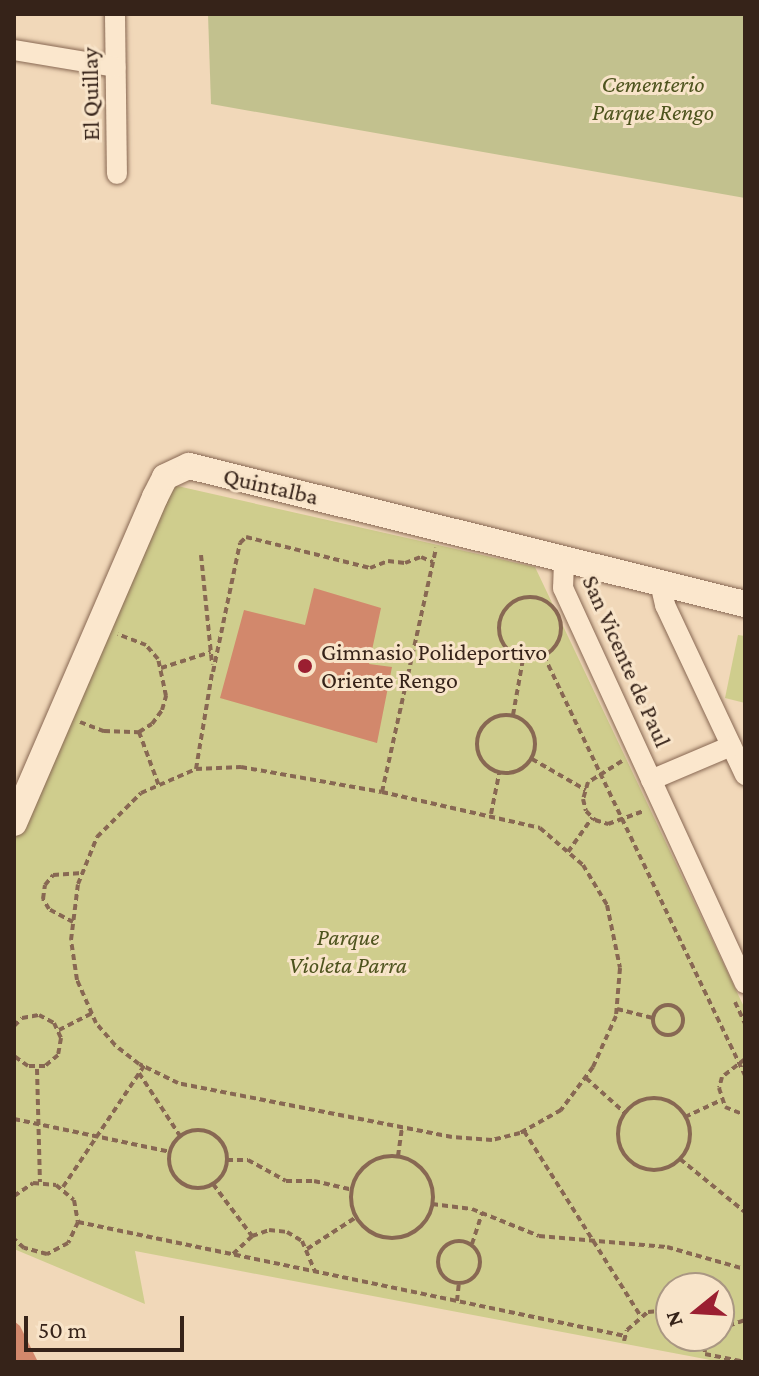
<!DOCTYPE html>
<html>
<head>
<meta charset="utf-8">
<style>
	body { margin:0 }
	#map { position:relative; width:759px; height:1376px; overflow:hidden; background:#f1d8b9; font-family:"Crimson Pro",serif }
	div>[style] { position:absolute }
	.green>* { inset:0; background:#cfcd8d }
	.cemetery>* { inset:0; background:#c2c18e }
	.building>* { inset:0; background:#d2886c }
	.path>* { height:4px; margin-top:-2px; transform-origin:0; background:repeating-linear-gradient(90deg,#886853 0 6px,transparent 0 10px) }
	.path>.ring { margin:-2px; padding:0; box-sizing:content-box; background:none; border:4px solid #886853; border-radius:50% }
	.roads { filter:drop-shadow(0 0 2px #886853) drop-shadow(0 0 2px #886853) }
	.minor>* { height:20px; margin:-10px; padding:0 10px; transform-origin:10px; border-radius:10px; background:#fbe7cd }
	.tertiary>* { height:26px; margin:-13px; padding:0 13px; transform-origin:13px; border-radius:13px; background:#fbe7cd }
	.dots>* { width:22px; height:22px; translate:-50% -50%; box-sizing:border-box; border:4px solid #f8e4c9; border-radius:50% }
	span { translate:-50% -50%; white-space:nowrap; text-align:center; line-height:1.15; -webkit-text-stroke:6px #f8e4c9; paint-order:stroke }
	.park-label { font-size:24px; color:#4e541e; font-style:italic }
	.street-label { font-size:24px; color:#362319 }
	.poi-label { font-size:24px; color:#362319 }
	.left { translate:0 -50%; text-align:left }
	.frame { position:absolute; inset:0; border:16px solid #362319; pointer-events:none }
	.north { position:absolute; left:655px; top:1272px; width:80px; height:80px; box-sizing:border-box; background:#f8e4c9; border:2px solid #aa9783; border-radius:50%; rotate:252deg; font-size:22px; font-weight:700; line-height:32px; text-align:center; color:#362319 }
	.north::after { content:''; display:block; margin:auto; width:28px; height:36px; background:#9b1f31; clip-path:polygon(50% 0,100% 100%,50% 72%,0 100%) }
	.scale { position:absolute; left:24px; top:1316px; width:160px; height:36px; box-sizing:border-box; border:4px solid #362319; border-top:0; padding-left:10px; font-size:24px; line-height:28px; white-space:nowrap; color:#362319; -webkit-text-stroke:6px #f8e4c9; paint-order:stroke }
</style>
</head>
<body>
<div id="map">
	<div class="green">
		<i style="clip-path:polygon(evenodd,164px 483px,535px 567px,745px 1009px,745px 1362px,721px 1362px,135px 1251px,145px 1304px,14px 1249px,14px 832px,164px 483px,671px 1288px,719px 1288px,719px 1336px,671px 1336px,671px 1288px)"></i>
		<i style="clip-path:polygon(738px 635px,745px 636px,745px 703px,725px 698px)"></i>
	</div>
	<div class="cemetery">
		<i style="clip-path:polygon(208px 14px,745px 14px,745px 198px,211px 104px)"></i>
	</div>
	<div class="building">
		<i style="clip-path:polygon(314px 588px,381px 608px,369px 664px,392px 667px,377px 743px,220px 698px,244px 610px,305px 625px)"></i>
		<i style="clip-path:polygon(14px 1321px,20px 1326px,38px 1362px,14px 1362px)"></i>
	</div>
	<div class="path">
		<i style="left:201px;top:555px;width:110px;rotate:84.2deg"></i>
		<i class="ring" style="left:499px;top:597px;width:58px;height:58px"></i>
		<i style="left:544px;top:656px;width:466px;rotate:64.4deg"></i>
		<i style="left:161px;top:668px;width:52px;rotate:-17.7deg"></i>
		<i style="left:213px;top:672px;width:132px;rotate:-78.2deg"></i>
		<i style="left:240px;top:543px;width:8px;rotate:-45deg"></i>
		<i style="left:246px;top:537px;width:128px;rotate:14deg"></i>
		<i style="left:370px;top:568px;width:19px;rotate:-21deg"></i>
		<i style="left:388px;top:561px;width:17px;rotate:7deg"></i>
		<i style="left:405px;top:563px;width:17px;rotate:-21deg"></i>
		<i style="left:421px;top:557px;width:13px;rotate:23deg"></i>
		<i class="ring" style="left:477px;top:715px;width:54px;height:54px"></i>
		<i style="left:513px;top:715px;width:57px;rotate:-79.9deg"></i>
		<i style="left:80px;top:722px;width:26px;rotate:21deg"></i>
		<i style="left:104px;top:731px;width:35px;rotate:2deg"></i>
		<i style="left:139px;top:732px;width:15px;rotate:-32deg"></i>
		<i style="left:152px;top:724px;width:17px;rotate:-54deg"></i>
		<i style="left:162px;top:710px;width:15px;rotate:-74deg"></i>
		<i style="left:166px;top:696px;width:38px;rotate:-102deg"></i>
		<i style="left:158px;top:659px;width:18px;rotate:-131deg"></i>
		<i style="left:146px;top:645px;width:30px;rotate:-159deg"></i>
		<i style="left:139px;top:732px;width:58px;rotate:69.7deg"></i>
		<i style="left:532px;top:759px;width:62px;rotate:29.9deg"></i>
		<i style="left:622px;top:761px;width:40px;rotate:148deg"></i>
		<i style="left:588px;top:782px;width:18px;rotate:106deg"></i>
		<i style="left:583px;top:799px;width:12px;rotate:76deg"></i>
		<i style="left:586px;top:811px;width:13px;rotate:45deg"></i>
		<i style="left:595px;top:820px;width:14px;rotate:17deg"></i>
		<i style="left:608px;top:824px;width:38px;rotate:-20deg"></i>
		<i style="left:241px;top:767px;width:143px;rotate:10.1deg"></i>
		<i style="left:382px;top:792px;width:162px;rotate:12.8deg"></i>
		<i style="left:540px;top:828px;width:57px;rotate:40.7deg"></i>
		<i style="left:583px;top:865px;width:47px;rotate:59deg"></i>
		<i style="left:607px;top:905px;width:64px;rotate:78.3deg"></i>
		<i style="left:620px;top:968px;width:48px;rotate:94.8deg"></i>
		<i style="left:616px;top:1016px;width:56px;rotate:114.3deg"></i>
		<i style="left:593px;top:1067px;width:54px;rotate:126.7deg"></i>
		<i style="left:561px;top:1110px;width:47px;rotate:150.7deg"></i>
		<i style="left:520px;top:1133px;width:29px;rotate:166deg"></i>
		<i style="left:492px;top:1140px;width:40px;rotate:-175.7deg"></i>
		<i style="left:452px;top:1137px;width:279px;rotate:-168.9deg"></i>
		<i style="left:178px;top:1083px;width:43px;rotate:-154deg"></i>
		<i style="left:139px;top:1064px;width:31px;rotate:-142deg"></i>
		<i style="left:115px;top:1045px;width:29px;rotate:-131deg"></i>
		<i style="left:96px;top:1023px;width:47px;rotate:-113.8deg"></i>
		<i style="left:77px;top:980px;width:40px;rotate:-98.5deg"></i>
		<i style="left:71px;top:940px;width:56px;rotate:-82.9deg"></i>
		<i style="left:78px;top:884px;width:51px;rotate:-68deg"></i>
		<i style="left:97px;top:837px;width:62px;rotate:-45deg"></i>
		<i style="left:141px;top:793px;width:60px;rotate:-23.6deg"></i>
		<i style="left:196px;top:769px;width:45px;rotate:-2.5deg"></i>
		<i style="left:196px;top:769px;width:97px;rotate:-80.5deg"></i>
		<i style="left:382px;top:792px;width:250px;rotate:-77.5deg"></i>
		<i style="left:491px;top:814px;width:41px;rotate:-78.7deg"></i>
		<i style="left:568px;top:852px;width:42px;rotate:-54.8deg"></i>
		<i style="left:73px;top:922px;width:27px;rotate:-152deg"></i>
		<i style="left:49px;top:909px;width:12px;rotate:-121deg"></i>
		<i style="left:43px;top:899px;width:14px;rotate:-82deg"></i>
		<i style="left:45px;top:885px;width:13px;rotate:-51deg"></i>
		<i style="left:53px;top:875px;width:29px;rotate:-4deg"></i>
		<i style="left:735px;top:1002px;width:23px;rotate:65deg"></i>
		<i class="ring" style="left:653px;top:1005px;width:26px;height:26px"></i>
		<i style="left:617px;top:1009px;width:37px;rotate:14deg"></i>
		<i style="left:14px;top:1026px;width:11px;rotate:-45deg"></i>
		<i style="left:22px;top:1018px;width:17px;rotate:-10deg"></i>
		<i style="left:39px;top:1015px;width:17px;rotate:28deg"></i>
		<i style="left:54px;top:1023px;width:17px;rotate:65deg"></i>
		<i style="left:61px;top:1038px;width:17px;rotate:100deg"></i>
		<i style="left:58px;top:1055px;width:17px;rotate:140deg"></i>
		<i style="left:45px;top:1066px;width:17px;rotate:180deg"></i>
		<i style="left:28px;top:1066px;width:17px;rotate:-144deg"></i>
		<i style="left:59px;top:1030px;width:37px;rotate:-27deg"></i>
		<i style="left:745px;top:1059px;width:29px;rotate:142deg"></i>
		<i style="left:722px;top:1077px;width:11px;rotate:105deg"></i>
		<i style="left:719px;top:1088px;width:20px;rotate:72deg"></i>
		<i style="left:725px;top:1107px;width:22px;rotate:22deg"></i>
		<i style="left:37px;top:1069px;width:113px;rotate:88.5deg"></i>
		<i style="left:139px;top:1073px;width:75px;rotate:56.9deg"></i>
		<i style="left:586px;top:1078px;width:52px;rotate:41.9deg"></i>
		<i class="ring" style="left:618px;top:1098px;width:68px;height:68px"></i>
		<i style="left:685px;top:1117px;width:40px;rotate:-25deg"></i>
		<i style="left:14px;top:1119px;width:159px;rotate:11.9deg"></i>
		<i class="ring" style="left:169px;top:1130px;width:54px;height:54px"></i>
		<i style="left:524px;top:1131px;width:220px;rotate:57.8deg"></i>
		<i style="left:398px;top:1156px;width:28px;rotate:-82deg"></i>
		<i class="ring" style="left:351px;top:1156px;width:78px;height:78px"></i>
		<i style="left:680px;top:1159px;width:84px;rotate:39.2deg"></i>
		<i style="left:227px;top:1160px;width:21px"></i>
		<i style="left:248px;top:1160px;width:43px;rotate:28.9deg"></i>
		<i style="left:286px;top:1181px;width:28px"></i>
		<i style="left:314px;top:1181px;width:37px;rotate:13deg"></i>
		<i style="left:213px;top:1184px;width:65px;rotate:53.1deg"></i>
		<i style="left:63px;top:1187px;width:146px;rotate:-56.2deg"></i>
		<i style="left:14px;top:1196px;width:23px;rotate:-34deg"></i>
		<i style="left:33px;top:1183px;width:23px;rotate:5deg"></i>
		<i style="left:56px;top:1185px;width:23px;rotate:40deg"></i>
		<i style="left:74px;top:1200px;width:22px;rotate:80deg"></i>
		<i style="left:78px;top:1222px;width:23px;rotate:115deg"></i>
		<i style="left:68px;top:1243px;width:24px;rotate:152deg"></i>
		<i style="left:47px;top:1254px;width:24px;rotate:-165deg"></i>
		<i style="left:24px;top:1248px;width:13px;rotate:-138deg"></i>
		<i style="left:432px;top:1204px;width:40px;rotate:7.1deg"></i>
		<i style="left:472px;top:1209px;width:72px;rotate:21.9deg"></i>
		<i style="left:539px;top:1236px;width:128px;rotate:4.9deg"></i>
		<i style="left:667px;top:1247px;width:81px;rotate:15.8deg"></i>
		<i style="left:78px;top:1222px;width:559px;rotate:11.77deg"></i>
		<i class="ring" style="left:438px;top:1241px;width:38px;height:38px"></i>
		<i style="left:472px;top:1244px;width:33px;rotate:-72deg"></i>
		<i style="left:307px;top:1249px;width:57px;rotate:-32.9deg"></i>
		<i style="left:233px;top:1254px;width:26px;rotate:-43deg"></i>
		<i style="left:252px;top:1236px;width:18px;rotate:-19deg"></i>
		<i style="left:269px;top:1230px;width:18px;rotate:6deg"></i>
		<i style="left:287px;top:1232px;width:17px;rotate:31deg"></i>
		<i style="left:302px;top:1241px;width:33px;rotate:67deg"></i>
		<i style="left:457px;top:1301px;width:18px;rotate:-84deg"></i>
		<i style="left:719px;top:1329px;width:28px;rotate:-19deg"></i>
		<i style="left:704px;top:1336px;width:18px;rotate:87deg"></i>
		<i style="left:705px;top:1354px;width:41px;rotate:11.3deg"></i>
		<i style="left:624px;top:1341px;width:11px;rotate:-75deg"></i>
		<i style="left:627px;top:1330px;width:28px;rotate:-41deg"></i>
		<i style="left:648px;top:1312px;width:23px;rotate:-5deg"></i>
	</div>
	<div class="roads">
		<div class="minor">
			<i style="left:115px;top:14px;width:160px;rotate:89.3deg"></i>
			<i style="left:14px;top:50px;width:103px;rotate:9.5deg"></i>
			<i style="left:564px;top:561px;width:27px;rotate:92deg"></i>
			<i style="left:563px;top:588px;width:435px;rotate:65.3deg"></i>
			<i style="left:660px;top:583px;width:23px;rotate:77deg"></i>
			<i style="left:665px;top:605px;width:188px;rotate:64.8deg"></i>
			<i style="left:651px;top:780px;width:87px;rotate:-23deg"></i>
		</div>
		<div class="tertiary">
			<i style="left:14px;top:823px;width:355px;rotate:-66.6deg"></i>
			<i style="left:155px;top:497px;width:22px;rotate:-63deg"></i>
			<i style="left:165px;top:477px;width:26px;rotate:-25deg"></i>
			<i style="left:189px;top:466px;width:573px;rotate:13.94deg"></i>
		</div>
	</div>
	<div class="dots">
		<i style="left:305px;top:666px;background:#9b1f31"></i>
	</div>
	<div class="park-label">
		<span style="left:653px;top:98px">Cementerio<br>Parque Rengo</span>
		<span style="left:348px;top:951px">Parque<br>Violeta Parra</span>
	</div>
	<div class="street-label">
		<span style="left:90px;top:94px;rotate:-91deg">El Quillay</span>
		<span style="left:271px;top:486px;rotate:13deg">Quintalba</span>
		<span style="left:627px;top:661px;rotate:66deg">San Vicente de Paul</span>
	</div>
	<div class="poi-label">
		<span class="left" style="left:321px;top:666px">Gimnasio Polideportivo<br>Oriente Rengo</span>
	</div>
	<div class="frame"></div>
	<div class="north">N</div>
	<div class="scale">50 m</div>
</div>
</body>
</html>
